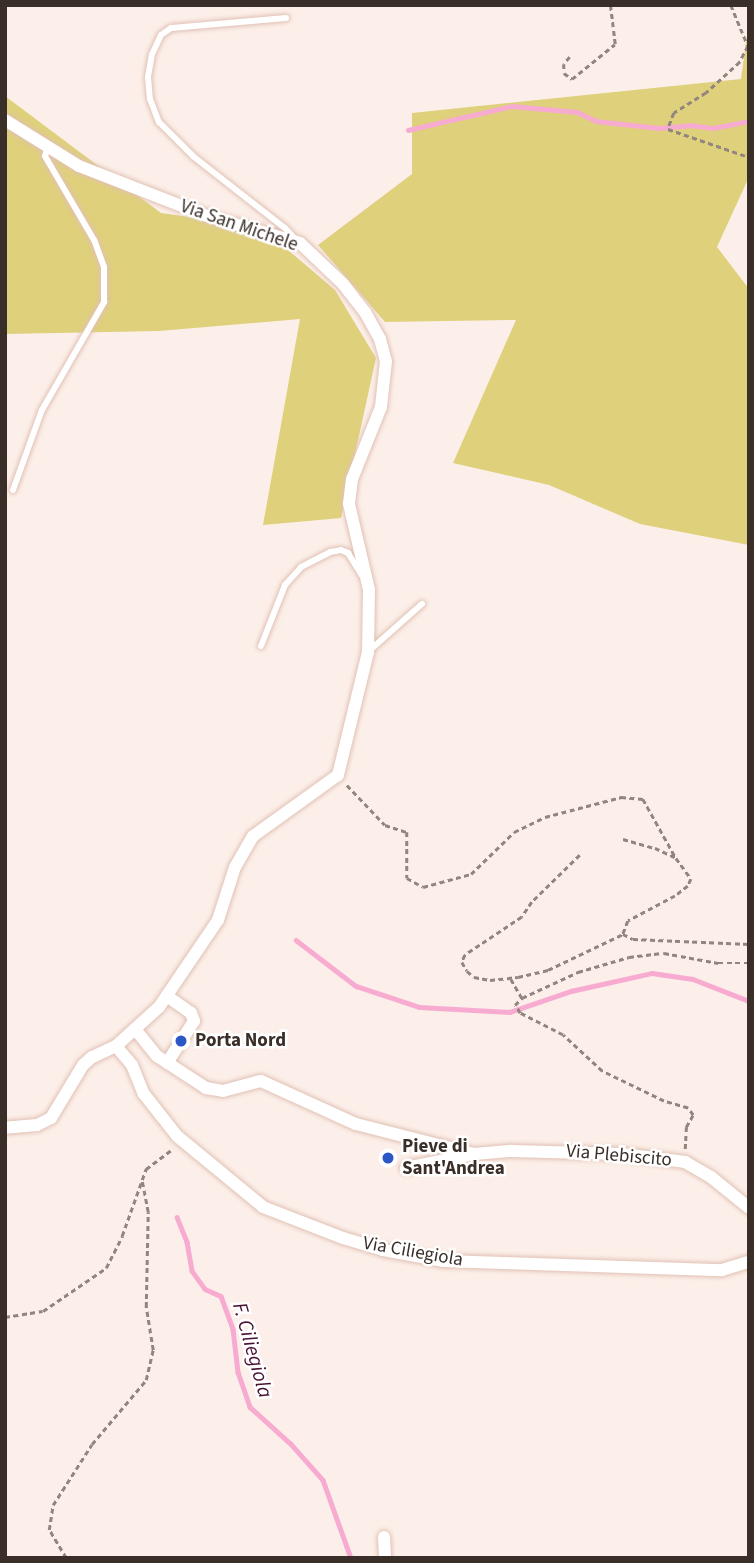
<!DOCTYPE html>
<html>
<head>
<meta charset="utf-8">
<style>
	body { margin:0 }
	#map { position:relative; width:754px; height:1563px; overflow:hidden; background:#fcefe9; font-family:"Source Sans 3",sans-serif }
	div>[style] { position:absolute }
	.green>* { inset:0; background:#dfd07c }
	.stream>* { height:4.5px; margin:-2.25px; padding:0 2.25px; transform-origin:2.25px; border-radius:2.25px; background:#f7abd1 }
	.path>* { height:2.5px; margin-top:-1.25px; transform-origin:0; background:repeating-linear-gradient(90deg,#928580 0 5px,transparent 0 8.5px) }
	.roads { filter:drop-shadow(0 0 2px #e1c1b4) drop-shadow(0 0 2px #e1c1b4) }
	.lane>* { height:6px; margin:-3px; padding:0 3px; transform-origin:3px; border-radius:3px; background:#fff }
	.street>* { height:12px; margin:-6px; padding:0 6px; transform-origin:6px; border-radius:6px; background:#fff }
	.dots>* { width:19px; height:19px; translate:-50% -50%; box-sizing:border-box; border:4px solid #fff; border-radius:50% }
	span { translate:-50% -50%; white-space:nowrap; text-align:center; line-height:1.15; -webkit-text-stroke:5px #fff; paint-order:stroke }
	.street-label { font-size:19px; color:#3a2e29 }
	.poi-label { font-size:19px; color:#3a2e29; font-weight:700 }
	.left { translate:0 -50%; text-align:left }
	.water-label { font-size:21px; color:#481031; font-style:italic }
	.frame { position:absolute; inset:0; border:7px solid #3a2e29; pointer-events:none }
</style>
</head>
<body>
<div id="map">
	<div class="green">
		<i style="clip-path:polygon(749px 21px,749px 177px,717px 247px,749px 289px,749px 545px,640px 524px,549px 485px,453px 463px,516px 320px,385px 322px,318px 245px,412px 174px,412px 113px,741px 79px)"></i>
		<i style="clip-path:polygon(5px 96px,161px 213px,261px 227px,335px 290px,376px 358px,341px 518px,263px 525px,300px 319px,159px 331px,5px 334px)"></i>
	</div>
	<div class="stream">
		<i style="left:408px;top:130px;width:107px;rotate:-13deg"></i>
		<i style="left:512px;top:106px;width:65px;rotate:5.3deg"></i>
		<i style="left:577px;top:112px;width:21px;rotate:25deg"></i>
		<i style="left:596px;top:121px;width:63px;rotate:6.3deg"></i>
		<i style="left:659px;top:128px;width:32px;rotate:-5deg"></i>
		<i style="left:691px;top:125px;width:22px;rotate:8deg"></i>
		<i style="left:713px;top:128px;width:37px;rotate:-11deg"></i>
		<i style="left:296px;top:940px;width:76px;rotate:37.5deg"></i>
		<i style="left:356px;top:986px;width:66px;rotate:18.4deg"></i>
		<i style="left:419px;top:1007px;width:91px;rotate:3.1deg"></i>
		<i style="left:510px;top:1012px;width:65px;rotate:-19deg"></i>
		<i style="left:571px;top:991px;width:83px;rotate:-12.5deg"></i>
		<i style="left:652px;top:973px;width:41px;rotate:8.3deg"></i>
		<i style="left:693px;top:979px;width:60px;rotate:21.4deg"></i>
		<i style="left:177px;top:1217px;width:27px;rotate:68deg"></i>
		<i style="left:187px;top:1242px;width:29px;rotate:80deg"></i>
		<i style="left:192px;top:1271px;width:22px;rotate:54deg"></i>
		<i style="left:205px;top:1289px;width:17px;rotate:24deg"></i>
		<i style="left:221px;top:1296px;width:35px;rotate:70deg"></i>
		<i style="left:233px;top:1329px;width:43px;rotate:83.4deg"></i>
		<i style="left:238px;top:1372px;width:37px;rotate:71deg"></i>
		<i style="left:250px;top:1407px;width:55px;rotate:42.1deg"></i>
		<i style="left:291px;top:1444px;width:48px;rotate:48.4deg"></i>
		<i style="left:323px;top:1480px;width:83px;rotate:70.3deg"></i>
	</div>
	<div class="path">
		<i style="left:731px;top:5px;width:44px;rotate:67.5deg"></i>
		<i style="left:748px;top:46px;width:18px;rotate:117deg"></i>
		<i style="left:740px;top:62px;width:46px;rotate:137.6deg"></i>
		<i style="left:706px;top:93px;width:38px;rotate:148deg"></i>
		<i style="left:674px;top:113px;width:17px;rotate:111deg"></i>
		<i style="left:668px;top:129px;width:86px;rotate:19.1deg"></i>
		<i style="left:570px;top:57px;width:9px;rotate:131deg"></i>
		<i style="left:564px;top:64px;width:9px;rotate:90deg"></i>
		<i style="left:564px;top:73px;width:10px;rotate:37deg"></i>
		<i style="left:572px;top:79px;width:55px;rotate:-39.1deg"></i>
		<i style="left:615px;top:44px;width:39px;rotate:-97deg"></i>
		<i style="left:347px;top:785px;width:55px;rotate:46.5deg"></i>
		<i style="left:385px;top:825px;width:23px;rotate:18deg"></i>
		<i style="left:407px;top:832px;width:46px;rotate:90deg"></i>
		<i style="left:407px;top:878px;width:18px;rotate:29deg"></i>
		<i style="left:423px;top:887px;width:50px;rotate:-15.2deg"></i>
		<i style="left:471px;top:874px;width:60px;rotate:-44.3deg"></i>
		<i style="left:514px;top:832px;width:34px;rotate:-26deg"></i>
		<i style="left:545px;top:817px;width:79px;rotate:-14.7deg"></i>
		<i style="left:621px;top:797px;width:22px;rotate:5deg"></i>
		<i style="left:643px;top:799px;width:68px;rotate:60.8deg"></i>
		<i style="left:623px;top:839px;width:33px;rotate:16deg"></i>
		<i style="left:655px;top:848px;width:23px;rotate:25deg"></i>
		<i style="left:676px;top:858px;width:26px;rotate:54deg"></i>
		<i style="left:691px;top:879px;width:8px;rotate:113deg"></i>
		<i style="left:688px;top:886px;width:16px;rotate:142deg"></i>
		<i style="left:675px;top:896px;width:53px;rotate:152deg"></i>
		<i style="left:628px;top:921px;width:14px;rotate:111deg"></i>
		<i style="left:623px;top:934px;width:11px;rotate:27deg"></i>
		<i style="left:633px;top:939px;width:116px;rotate:2.5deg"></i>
		<i style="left:580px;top:855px;width:67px;rotate:135.6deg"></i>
		<i style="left:532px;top:902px;width:18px;rotate:124deg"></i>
		<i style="left:522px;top:917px;width:69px;rotate:146.3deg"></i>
		<i style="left:465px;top:955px;width:8px;rotate:113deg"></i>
		<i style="left:462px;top:962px;width:10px;rotate:61deg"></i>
		<i style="left:467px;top:971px;width:9px;rotate:41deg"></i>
		<i style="left:474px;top:977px;width:16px;rotate:11deg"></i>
		<i style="left:490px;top:980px;width:28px;rotate:-6deg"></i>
		<i style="left:518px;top:977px;width:31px;rotate:-13deg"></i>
		<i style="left:548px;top:970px;width:83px;rotate:-25.6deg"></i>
		<i style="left:511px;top:979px;width:22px;rotate:60deg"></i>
		<i style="left:685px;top:1149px;width:22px;rotate:-87deg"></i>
		<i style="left:686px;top:1127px;width:14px;rotate:-60deg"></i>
		<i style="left:693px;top:1115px;width:9px;rotate:-126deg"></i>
		<i style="left:688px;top:1108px;width:25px;rotate:-164deg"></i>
		<i style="left:664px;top:1101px;width:69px;rotate:-154.2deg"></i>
		<i style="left:602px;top:1071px;width:53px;rotate:-137.3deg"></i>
		<i style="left:563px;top:1035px;width:48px;rotate:-152.9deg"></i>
		<i style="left:520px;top:1013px;width:9px;rotate:-122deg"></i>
		<i style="left:515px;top:1005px;width:10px;rotate:-45deg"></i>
		<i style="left:522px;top:998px;width:62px;rotate:-24.9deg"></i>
		<i style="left:578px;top:972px;width:53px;rotate:-16.4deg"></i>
		<i style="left:629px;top:957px;width:35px;rotate:-7deg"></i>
		<i style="left:664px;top:953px;width:55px;rotate:10.5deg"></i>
		<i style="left:718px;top:963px;width:31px"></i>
		<i style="left:5px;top:1317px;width:38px;rotate:-9deg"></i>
		<i style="left:43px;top:1311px;width:76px;rotate:-34.3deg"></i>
		<i style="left:106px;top:1268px;width:36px;rotate:-63deg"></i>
		<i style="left:122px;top:1236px;width:56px;rotate:-70.3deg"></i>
		<i style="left:66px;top:1558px;width:33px;rotate:-121deg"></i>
		<i style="left:49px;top:1530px;width:25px;rotate:-81deg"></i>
		<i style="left:53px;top:1505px;width:72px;rotate:-57.4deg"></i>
		<i style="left:92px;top:1444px;width:84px;rotate:-49.8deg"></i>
		<i style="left:146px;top:1380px;width:31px;rotate:-77deg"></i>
		<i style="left:153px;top:1350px;width:44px;rotate:-99.2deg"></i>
		<i style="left:146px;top:1307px;width:95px;rotate:-88.8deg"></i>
		<i style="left:148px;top:1212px;width:33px;rotate:-101deg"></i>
		<i style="left:142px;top:1180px;width:12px;rotate:-70deg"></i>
		<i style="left:146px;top:1169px;width:34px;rotate:-37deg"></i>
		<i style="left:639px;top:1558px;width:2px;rotate:-90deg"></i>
	</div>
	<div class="roads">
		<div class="lane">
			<i style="left:286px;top:18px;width:115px;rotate:175deg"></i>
			<i style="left:171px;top:28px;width:12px;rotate:145deg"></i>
			<i style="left:161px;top:35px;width:21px;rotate:115deg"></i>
			<i style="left:152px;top:54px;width:23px;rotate:100deg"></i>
			<i style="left:148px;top:77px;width:22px;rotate:85deg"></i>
			<i style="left:150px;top:99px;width:25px;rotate:69deg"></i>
			<i style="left:159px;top:122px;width:49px;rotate:45deg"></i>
			<i style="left:194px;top:157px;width:115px;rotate:38deg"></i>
			<i style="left:285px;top:228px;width:16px;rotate:47deg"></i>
			<i style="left:13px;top:490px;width:85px;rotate:-70.1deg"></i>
			<i style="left:42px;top:410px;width:125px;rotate:-60.1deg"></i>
			<i style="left:104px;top:302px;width:35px;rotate:-90deg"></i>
			<i style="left:104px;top:267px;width:29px;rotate:-110deg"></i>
			<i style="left:94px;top:240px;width:97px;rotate:-120.3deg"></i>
			<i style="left:45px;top:156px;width:10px;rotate:-73deg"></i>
			<i style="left:261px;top:646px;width:66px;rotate:-68.5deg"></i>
			<i style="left:285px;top:585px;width:24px;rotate:-48deg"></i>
			<i style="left:301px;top:567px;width:33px;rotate:-27deg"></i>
			<i style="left:330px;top:552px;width:11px;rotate:-10deg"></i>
			<i style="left:341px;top:550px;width:8px;rotate:23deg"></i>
			<i style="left:348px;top:553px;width:26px;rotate:58deg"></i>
			<i style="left:369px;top:651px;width:71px;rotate:-41.6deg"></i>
		</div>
		<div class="street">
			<i style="left:5px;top:120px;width:87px;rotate:31.9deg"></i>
			<i style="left:79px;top:166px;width:137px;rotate:21.3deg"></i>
			<i style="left:207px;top:216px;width:97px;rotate:16.2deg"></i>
			<i style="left:300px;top:243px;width:59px;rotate:43.6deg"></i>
			<i style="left:343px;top:284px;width:36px;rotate:52deg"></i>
			<i style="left:365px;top:312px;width:31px;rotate:61deg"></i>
			<i style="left:380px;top:339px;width:23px;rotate:75deg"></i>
			<i style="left:386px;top:361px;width:46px;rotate:96.2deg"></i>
			<i style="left:381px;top:407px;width:78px;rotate:111.9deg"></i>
			<i style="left:352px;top:479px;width:25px;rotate:97deg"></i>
			<i style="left:349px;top:504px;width:88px;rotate:76.9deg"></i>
			<i style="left:369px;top:590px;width:62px;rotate:90.9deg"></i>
			<i style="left:368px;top:652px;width:127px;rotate:103.7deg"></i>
			<i style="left:338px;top:775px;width:105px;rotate:144.3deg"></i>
			<i style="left:253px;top:836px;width:36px;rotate:120deg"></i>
			<i style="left:235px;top:867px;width:56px;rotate:107.8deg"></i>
			<i style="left:218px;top:920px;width:105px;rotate:124.1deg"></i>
			<i style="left:159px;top:1007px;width:58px;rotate:137.8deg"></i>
			<i style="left:116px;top:1046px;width:26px;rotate:155deg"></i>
			<i style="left:92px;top:1057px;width:12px;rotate:138deg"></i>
			<i style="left:83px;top:1065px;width:62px;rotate:121.1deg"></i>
			<i style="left:51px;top:1118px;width:16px;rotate:153deg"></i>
			<i style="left:37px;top:1125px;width:32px;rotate:175deg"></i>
			<i style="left:135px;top:1029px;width:35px;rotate:51deg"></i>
			<i style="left:157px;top:1056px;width:59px;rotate:33.1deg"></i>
			<i style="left:206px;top:1088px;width:17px;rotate:10deg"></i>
			<i style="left:223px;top:1091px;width:39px;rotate:-15deg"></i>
			<i style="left:261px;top:1081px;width:104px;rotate:24.4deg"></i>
			<i style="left:356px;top:1124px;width:122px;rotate:14.3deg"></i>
			<i style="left:116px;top:1046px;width:25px;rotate:50deg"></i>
			<i style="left:132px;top:1065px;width:31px;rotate:68deg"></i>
			<i style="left:144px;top:1094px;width:53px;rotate:51.8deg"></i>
			<i style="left:177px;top:1136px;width:112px;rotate:39.5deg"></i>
			<i style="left:263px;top:1207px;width:86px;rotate:21.2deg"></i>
			<i style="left:343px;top:1238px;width:42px;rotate:16.7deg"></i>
			<i style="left:383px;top:1250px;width:62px;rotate:10.2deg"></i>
			<i style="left:444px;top:1261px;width:278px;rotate:1.9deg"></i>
			<i style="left:722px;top:1270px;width:28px;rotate:-17deg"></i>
			<i style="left:167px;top:1063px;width:50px;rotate:-57.3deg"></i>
			<i style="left:194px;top:1021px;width:9px;rotate:-111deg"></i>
			<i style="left:191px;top:1013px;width:28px;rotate:-145deg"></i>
			<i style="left:406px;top:1168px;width:69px;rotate:-11.6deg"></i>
			<i style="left:474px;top:1154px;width:38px;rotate:-5deg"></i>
			<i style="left:512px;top:1151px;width:110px;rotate:1.6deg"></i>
			<i style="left:622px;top:1154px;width:64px;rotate:7.2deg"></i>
			<i style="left:685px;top:1162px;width:30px;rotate:30deg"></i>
			<i style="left:711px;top:1177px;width:49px;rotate:39.2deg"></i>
			<i style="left:384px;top:1537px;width:21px;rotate:87deg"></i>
		</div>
	</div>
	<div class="dots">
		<i style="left:181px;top:1041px;background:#2d57c6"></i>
		<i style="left:388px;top:1158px;background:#2d57c6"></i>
	</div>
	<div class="street-label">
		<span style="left:239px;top:226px;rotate:19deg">Via San Michele</span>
		<span style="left:619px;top:1156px;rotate:5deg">Via Plebiscito</span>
		<span style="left:413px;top:1252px;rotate:10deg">Via Ciliegiola</span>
	</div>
	<div class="poi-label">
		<span class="left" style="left:195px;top:1041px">Porta Nord</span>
		<span class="left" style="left:402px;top:1158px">Pieve di<br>Sant'Andrea</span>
	</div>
	<div class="water-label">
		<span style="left:253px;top:1350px;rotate:74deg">F. Ciliegiola</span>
	</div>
	<div class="frame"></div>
</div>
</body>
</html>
